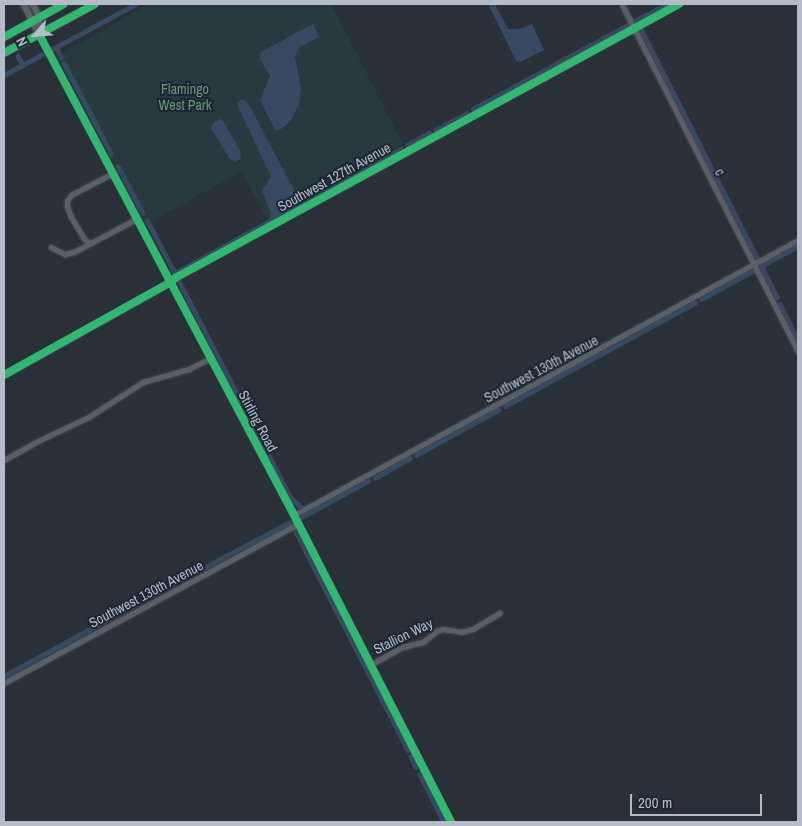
<!DOCTYPE html>
<html>
<head>
<meta charset="utf-8">
<style>
	body { margin:0 }
	#map { position:relative; width:802px; height:826px; overflow:hidden; background:#2a3038; font-family:"Archivo Narrow",sans-serif }
	div>[style] { position:absolute }
	.green>* { inset:0; background:#273a3e }
	.water>* { inset:0; background:#384963 }
	.canal>* { height:4.5px; margin:-2.25px; padding:0 2.25px; transform-origin:2.25px; border-radius:2.25px; background:#384963 }
	.roads { filter:drop-shadow(0 0 1px #484c53) drop-shadow(0 0 1px #484c53) }
	.minor>* { height:4.5px; margin:-2.25px; padding:0 2.25px; transform-origin:2.25px; border-radius:2.25px; background:#5a5e66 }
	.major>* { height:5.5px; margin:-2.75px; padding:0 2.75px; transform-origin:2.75px; border-radius:2.75px; background:#5c6168 }
	.highway>* { height:6px; margin:-3px; padding:0 3px; transform-origin:3px; border-radius:3px; background:#5a5d60 }
	.cycleway>* { height:8px; margin:-4px; padding:0 4px; transform-origin:4px; border-radius:4px; background:#33b770 }
	span { translate:-50% -50%; white-space:nowrap; text-align:center; line-height:1.15; -webkit-text-stroke:4px #1d2633; paint-order:stroke }
	.park-label { font-size:14px; color:#6b9a76 }
	.street-label { font-size:14px; color:#b4bcc9 }
	.frame { position:absolute; inset:0; border:5px solid #b4bcc9; pointer-events:none }
	.north { position:absolute; left:10px; top:10px; width:50px; height:50px; -webkit-text-stroke:4px #1d2633; paint-order:stroke; rotate:243deg; font-size:14px; font-weight:700; line-height:20px; text-align:center; color:#b4bcc9 }
	.north::after { content:''; display:block; margin:auto; width:18px; height:22px; background:#b4bcc9; clip-path:polygon(50% 0,100% 100%,50% 72%,0 100%) }
	.scale { position:absolute; left:630px; top:794px; width:132px; height:22px; box-sizing:border-box; border:2px solid #b4bcc9; border-top:0; padding-left:6px; font-size:15px; line-height:18px; white-space:nowrap; color:#b4bcc9; -webkit-text-stroke:4px #1d2633; paint-order:stroke }
</style>
</head>
<body>
<div id="map">
	<div class="green">
		<i style="clip-path:polygon(149px 4px,331px 4px,403px 144px,266px 218px,242px 171px,145px 225px,56px 57px)"></i>
	</div>
	<div class="water">
		<i style="clip-path:polygon(488px 4px,495px 4px,508px 29px,519px 29px,532px 24px,544px 50px,520px 62px,516px 61px)"></i>
		<i style="clip-path:polygon(313px 24px,319px 37px,300px 47px,295px 57px,301px 89px,299px 105px,290px 122px,281px 129px,275px 130px,260px 100px,270px 76px,260px 59px,261px 52px)"></i>
		<i style="clip-path:polygon(242px 99px,246px 101px,250px 107px,301px 203px,269px 220px,271px 213px,262px 191px,271px 176px,238px 107px,238px 102px)"></i>
		<i style="clip-path:polygon(220px 119px,223px 120px,240px 151px,241px 158px,235px 162px,229px 158px,211px 128px,213px 123px)"></i>
	</div>
	<div class="canal">
		<i style="left:634px;top:21px;width:37px;rotate:-27deg"></i>
		<i style="left:641px;top:29px;width:257px;rotate:63.1deg"></i>
		<i style="left:56px;top:47px;width:11px;rotate:63deg"></i>
		<i style="left:18px;top:56px;width:10px;rotate:61deg"></i>
		<i style="left:64px;top:63px;width:102px;rotate:62.4deg"></i>
		<i style="left:4px;top:75px;width:150px;rotate:-28.3deg"></i>
		<i style="left:473px;top:109px;width:176px;rotate:-28.5deg"></i>
		<i style="left:435px;top:130px;width:36px;rotate:-28deg"></i>
		<i style="left:407px;top:145px;width:25px;rotate:-29deg"></i>
		<i style="left:118px;top:166px;width:53px;rotate:62deg"></i>
		<i style="left:147px;top:220px;width:60px;rotate:62.2deg"></i>
		<i style="left:175px;top:273px;width:258px;rotate:-28.8deg"></i>
		<i style="left:179px;top:281px;width:244px;rotate:62.7deg"></i>
		<i style="left:291px;top:498px;width:13px;rotate:42deg"></i>
		<i style="left:777px;top:298px;width:36px;rotate:-117deg"></i>
		<i style="left:761px;top:266px;width:42px;rotate:-28.4deg"></i>
		<i style="left:701px;top:299px;width:59px;rotate:-28.3deg"></i>
		<i style="left:780px;top:304px;width:40px;rotate:63.4deg"></i>
		<i style="left:505px;top:406px;width:216px;rotate:-28.5deg"></i>
		<i style="left:416px;top:455px;width:94px;rotate:-28.8deg"></i>
		<i style="left:375px;top:478px;width:40px;rotate:-29.7deg"></i>
		<i style="left:300px;top:518px;width:77px;rotate:-28.6deg"></i>
		<i style="left:296px;top:532px;width:245px;rotate:62.8deg"></i>
		<i style="left:166px;top:588px;width:140px;rotate:-28deg"></i>
		<i style="left:4px;top:676px;width:178px;rotate:-28.6deg"></i>
		<i style="left:411px;top:756px;width:12px;rotate:66deg"></i>
		<i style="left:420px;top:774px;width:54px;rotate:63.4deg"></i>
	</div>
	<div class="roads">
		<div class="minor">
			<i style="left:622px;top:4px;width:389px;rotate:63.1deg"></i>
			<i style="left:39px;top:34px;width:544px;rotate:62.07deg"></i>
			<i style="left:294px;top:515px;width:345px;rotate:62.9deg"></i>
			<i style="left:90px;top:244px;width:8px;rotate:-140deg"></i>
			<i style="left:84px;top:239px;width:26px;rotate:-121deg"></i>
			<i style="left:71px;top:217px;width:11px;rotate:-112deg"></i>
			<i style="left:67px;top:207px;width:6px;rotate:-90deg"></i>
			<i style="left:67px;top:201px;width:7px;rotate:-56deg"></i>
			<i style="left:71px;top:195px;width:47px;rotate:-27.6deg"></i>
			<i style="left:51px;top:247px;width:16px;rotate:27deg"></i>
			<i style="left:65px;top:254px;width:9px;rotate:-13deg"></i>
			<i style="left:74px;top:252px;width:72px;rotate:-28deg"></i>
			<i style="left:4px;top:375px;width:191px;rotate:-29.1deg"></i>
			<i style="left:171px;top:282px;width:6px;rotate:-45deg"></i>
			<i style="left:175px;top:278px;width:574px;rotate:-28.53deg"></i>
			<i style="left:4px;top:460px;width:37px;rotate:-29deg"></i>
			<i style="left:36px;top:442px;width:59px;rotate:-25.3deg"></i>
			<i style="left:89px;top:417px;width:64px;rotate:-32.9deg"></i>
			<i style="left:143px;top:382px;width:48px;rotate:-15.8deg"></i>
			<i style="left:189px;top:369px;width:25px;rotate:-27deg"></i>
			<i style="left:294px;top:515px;width:574px;rotate:-28.62deg"></i>
			<i style="left:370px;top:665px;width:38px;rotate:-29deg"></i>
			<i style="left:403px;top:647px;width:21px;rotate:-14deg"></i>
			<i style="left:423px;top:642px;width:18px;rotate:-38deg"></i>
			<i style="left:437px;top:631px;width:6px;rotate:-18deg"></i>
			<i style="left:443px;top:629px;width:18px;rotate:9deg"></i>
			<i style="left:461px;top:632px;width:12px;rotate:-14deg"></i>
			<i style="left:473px;top:629px;width:31px;rotate:-31deg"></i>
			<i style="left:4px;top:683px;width:334px;rotate:-28.4deg"></i>
		</div>
		<div class="major">
			<i style="left:24px;top:4px;width:34px;rotate:63deg"></i>
			<i style="left:33px;top:4px;width:15px;rotate:62deg"></i>
			<i style="left:40px;top:17px;width:15px;rotate:94deg"></i>
		</div>
		<div class="highway">
			<i style="left:4px;top:37px;width:68px;rotate:-28.8deg"></i>
			<i style="left:4px;top:53px;width:103px;rotate:-28.3deg"></i>
		</div>
	</div>
	<div class="cycleway">
		<i style="left:39px;top:34px;width:544px;rotate:62.07deg"></i>
		<i style="left:294px;top:515px;width:345px;rotate:62.9deg"></i>
		<i style="left:4px;top:37px;width:68px;rotate:-28.8deg"></i>
		<i style="left:4px;top:53px;width:103px;rotate:-28.3deg"></i>
		<i style="left:4px;top:375px;width:191px;rotate:-29.1deg"></i>
		<i style="left:171px;top:282px;width:6px;rotate:-45deg"></i>
		<i style="left:175px;top:278px;width:574px;rotate:-28.53deg"></i>
	</div>
	<div class="park-label">
		<span style="left:185px;top:97px">Flamingo<br>West Park</span>
	</div>
	<div class="street-label">
		<span style="left:720px;top:172px;rotate:63deg">c</span>
		<span style="left:334px;top:177px;rotate:-29deg">Southwest 127th Avenue</span>
		<span style="left:541px;top:369px;rotate:-28deg">Southwest 130th Avenue</span>
		<span style="left:258px;top:421px;rotate:62deg">Stirling Road</span>
		<span style="left:146px;top:594px;rotate:-28deg">Southwest 130th Avenue</span>
		<span style="left:403px;top:636px;rotate:-26deg">Stallion Way</span>
	</div>
	<div class="frame"></div>
	<div class="north">N</div>
	<div class="scale">200 m</div>
</div>
</body>
</html>
